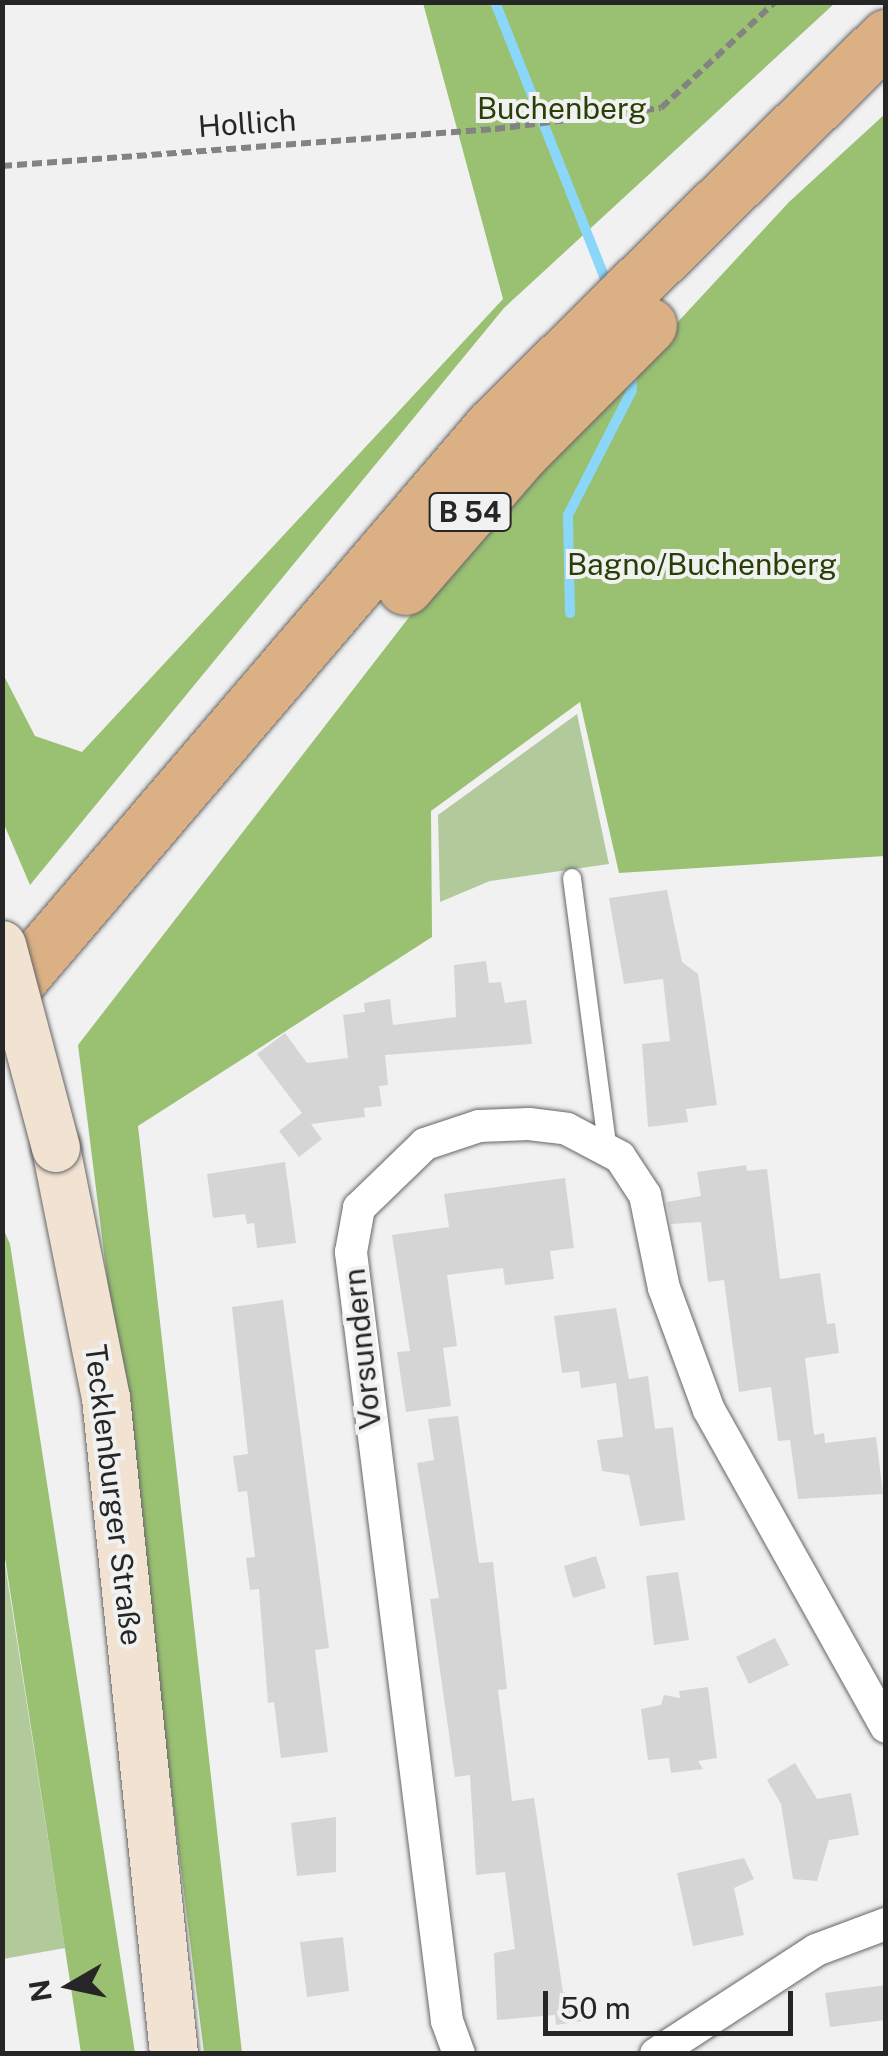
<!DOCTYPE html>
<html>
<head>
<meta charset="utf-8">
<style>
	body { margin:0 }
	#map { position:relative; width:888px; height:2056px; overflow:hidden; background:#f1f1f2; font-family:"Public Sans",sans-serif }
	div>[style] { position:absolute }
	.green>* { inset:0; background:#b2ca9b }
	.forest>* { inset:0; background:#9ac072 }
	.stream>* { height:10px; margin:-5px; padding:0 5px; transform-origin:5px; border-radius:5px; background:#8bd7fa }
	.building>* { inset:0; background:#d5d5d6 }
	.path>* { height:6px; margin-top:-3px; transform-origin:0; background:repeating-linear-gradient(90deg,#838384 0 10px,transparent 0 15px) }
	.roads { filter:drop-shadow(0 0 2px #666667) drop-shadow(0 0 2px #666667) }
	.service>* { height:18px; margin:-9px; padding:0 9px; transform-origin:9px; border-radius:9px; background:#fff }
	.minor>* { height:32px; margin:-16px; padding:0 16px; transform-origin:16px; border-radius:16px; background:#fff }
	.secondary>* { height:48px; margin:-24px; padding:0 24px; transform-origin:24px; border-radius:24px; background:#f1e2d1 }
	.trunk>* { height:55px; margin:-27.5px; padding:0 27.5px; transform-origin:27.5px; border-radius:27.5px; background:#dab084 }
	.bridges { filter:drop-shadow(0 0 2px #666667) drop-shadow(0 0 2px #666667) }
	.secondary-bridge>* { height:48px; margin:-24px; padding:0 24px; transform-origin:24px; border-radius:24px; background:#f1e2d1 }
	span { translate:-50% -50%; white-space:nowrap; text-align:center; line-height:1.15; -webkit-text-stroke:8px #f1f1f2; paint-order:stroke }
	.shield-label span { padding:2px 8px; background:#f1f1f2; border:2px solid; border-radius:8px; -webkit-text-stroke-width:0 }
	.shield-label { font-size:28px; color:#262627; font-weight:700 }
	.park-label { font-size:30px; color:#284006 }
	.street-label { font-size:30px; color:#262627 }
	.frame { position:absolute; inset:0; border:5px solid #262627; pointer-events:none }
	.north { position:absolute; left:20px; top:1936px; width:100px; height:100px; -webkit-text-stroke:8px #f1f1f2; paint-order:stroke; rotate:261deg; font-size:28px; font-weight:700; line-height:40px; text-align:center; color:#262627 }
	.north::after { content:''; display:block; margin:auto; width:35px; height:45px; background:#262627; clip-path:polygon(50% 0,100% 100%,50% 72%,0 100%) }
	.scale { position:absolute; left:543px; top:1991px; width:250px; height:45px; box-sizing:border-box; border:5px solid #262627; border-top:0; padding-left:12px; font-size:30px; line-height:35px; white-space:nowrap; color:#262627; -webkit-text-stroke:8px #f1f1f2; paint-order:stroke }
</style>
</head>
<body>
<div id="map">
	<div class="green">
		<i style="clip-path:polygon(577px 714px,609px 864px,490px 881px,440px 902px,438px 815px)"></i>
		<i style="clip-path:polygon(2px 1545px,65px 1948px,3px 1959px,2px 1959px)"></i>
	</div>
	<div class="forest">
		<i style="clip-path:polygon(423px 3px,835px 3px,504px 308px,30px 885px,3px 822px,3px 674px,35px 736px,82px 752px,503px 299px)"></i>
		<i style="clip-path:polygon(885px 114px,885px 856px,619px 873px,580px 702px,431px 811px,432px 937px,138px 1126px,242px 2053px,204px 2053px,78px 1045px,434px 585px,789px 202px)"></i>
		<i style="clip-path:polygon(2px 1226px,10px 1244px,135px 2053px,81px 2053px,3px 1545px)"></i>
	</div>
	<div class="stream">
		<i style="left:495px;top:2px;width:303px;rotate:68.3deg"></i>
		<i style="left:570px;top:613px;width:98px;rotate:-91.2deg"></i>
		<i style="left:568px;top:515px;width:140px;rotate:-62.9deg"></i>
		<i style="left:632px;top:390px;width:19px;rotate:-93deg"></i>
	</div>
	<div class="building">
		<i style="clip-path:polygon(667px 890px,682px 962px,698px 974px,717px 1105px,686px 1109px,688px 1122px,648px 1127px,642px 1044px,670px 1041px,663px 979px,624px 984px,609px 898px)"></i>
		<i style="clip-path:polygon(486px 961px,489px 983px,501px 982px,505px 1003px,526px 1000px,532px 1044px,385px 1055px,388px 1085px,379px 1086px,382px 1106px,364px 1108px,365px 1117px,311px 1124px,322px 1139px,299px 1157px,279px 1131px,302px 1113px,257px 1054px,285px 1033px,307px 1063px,348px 1058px,343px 1015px,365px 1012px,364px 1003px,390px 999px,393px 1025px,456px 1017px,454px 965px)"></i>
		<i style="clip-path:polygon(285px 1162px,296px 1243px,257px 1248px,254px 1223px,247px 1224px,245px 1214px,213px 1218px,207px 1174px)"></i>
		<i style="clip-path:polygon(746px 1165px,747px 1171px,767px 1169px,780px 1279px,820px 1273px,827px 1324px,835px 1323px,839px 1353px,805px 1358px,814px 1435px,824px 1433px,825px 1443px,876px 1437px,883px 1494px,798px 1499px,790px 1440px,778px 1441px,771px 1387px,739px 1392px,724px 1280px,708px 1282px,701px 1222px,671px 1224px,667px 1202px,701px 1196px,697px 1172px)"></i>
		<i style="clip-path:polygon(565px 1178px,574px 1248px,550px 1251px,554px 1279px,505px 1285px,503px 1268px,447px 1275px,457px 1346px,443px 1348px,451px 1406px,406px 1412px,397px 1352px,410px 1351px,392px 1235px,449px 1227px,444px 1194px)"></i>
		<i style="clip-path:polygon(283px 1300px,329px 1648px,315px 1650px,328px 1752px,281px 1758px,274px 1702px,268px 1703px,259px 1589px,250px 1590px,246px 1558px,255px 1557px,247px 1491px,238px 1492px,233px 1456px,248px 1454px,232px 1307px)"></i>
		<i style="clip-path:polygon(616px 1308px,629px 1379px,648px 1376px,655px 1429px,673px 1427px,685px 1520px,640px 1526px,629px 1475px,602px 1471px,597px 1440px,623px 1437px,616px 1383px,581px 1388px,579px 1371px,562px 1373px,554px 1316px)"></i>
		<i style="clip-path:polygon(458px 1416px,479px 1563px,493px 1562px,507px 1689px,498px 1690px,512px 1801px,534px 1798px,563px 1992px,579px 1998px,583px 2021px,556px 2025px,555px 2015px,497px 2020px,494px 1953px,515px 1949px,505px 1872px,476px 1875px,470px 1775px,455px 1777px,430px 1599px,439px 1598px,417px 1463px,434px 1460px,428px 1419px)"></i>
		<i style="clip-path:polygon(596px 1556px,606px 1588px,573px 1598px,564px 1566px)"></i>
		<i style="clip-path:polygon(678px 1572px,689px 1640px,654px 1645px,646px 1576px)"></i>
		<i style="clip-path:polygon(775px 1638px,789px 1665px,749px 1684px,736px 1657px)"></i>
		<i style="clip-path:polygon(708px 1687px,717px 1758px,698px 1761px,703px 1769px,671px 1773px,669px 1758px,648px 1760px,641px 1709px,661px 1705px,664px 1695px,680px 1698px,679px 1691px)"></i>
		<i style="clip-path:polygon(795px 1763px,817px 1799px,851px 1793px,859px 1835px,829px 1840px,817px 1881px,793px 1879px,781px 1804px,767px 1780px)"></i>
		<i style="clip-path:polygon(336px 1817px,336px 1872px,297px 1876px,291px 1823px)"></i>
		<i style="clip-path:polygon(744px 1858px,754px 1879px,734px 1888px,744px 1935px,693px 1946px,677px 1873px)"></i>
		<i style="clip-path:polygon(343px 1937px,349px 1991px,307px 1997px,300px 1942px)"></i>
		<i style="clip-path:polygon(886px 1985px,886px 2020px,830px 2027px,825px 1993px)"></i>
	</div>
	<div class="path">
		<i style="left:2px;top:166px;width:494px;rotate:-4.3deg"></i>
		<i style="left:495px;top:129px;width:167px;rotate:-7.2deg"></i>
		<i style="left:661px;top:108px;width:156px;rotate:-42.9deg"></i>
	</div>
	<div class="roads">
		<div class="service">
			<i style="left:572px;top:878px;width:275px;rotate:82.5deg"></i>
		</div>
		<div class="minor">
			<i style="left:459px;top:2054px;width:35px;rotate:-110deg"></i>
			<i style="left:447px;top:2021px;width:775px;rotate:-97.12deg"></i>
			<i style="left:351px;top:1252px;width:45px;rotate:-79.7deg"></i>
			<i style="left:359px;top:1208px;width:92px;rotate:-44.1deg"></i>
			<i style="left:425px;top:1144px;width:57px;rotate:-18.4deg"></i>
			<i style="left:479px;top:1126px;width:50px;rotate:-2.3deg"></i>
			<i style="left:529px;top:1124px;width:38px;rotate:7deg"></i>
			<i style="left:567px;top:1129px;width:60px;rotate:27.8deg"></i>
			<i style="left:620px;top:1157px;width:45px;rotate:56.7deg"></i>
			<i style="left:645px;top:1195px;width:95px;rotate:78.5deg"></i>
			<i style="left:664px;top:1288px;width:130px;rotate:69.8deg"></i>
			<i style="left:709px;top:1410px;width:363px;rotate:60.8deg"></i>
			<i style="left:656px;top:2054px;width:191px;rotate:-33deg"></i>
			<i style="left:816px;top:1950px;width:75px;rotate:-20.4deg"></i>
		</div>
		<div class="secondary">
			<i style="left:56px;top:1148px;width:255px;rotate:78.7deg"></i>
			<i style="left:106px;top:1398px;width:660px;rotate:84.08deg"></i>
		</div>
		<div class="trunk">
			<i style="left:405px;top:587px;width:180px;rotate:-49.1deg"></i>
			<i style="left:523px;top:451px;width:178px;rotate:-45deg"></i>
			<i style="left:2px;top:999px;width:754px;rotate:-49.46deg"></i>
			<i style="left:492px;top:426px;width:554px;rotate:-44.63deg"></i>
		</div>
	</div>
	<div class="bridges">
		<div class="secondary-bridge">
			<i style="left:2px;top:945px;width:210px;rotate:75.1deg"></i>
		</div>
	</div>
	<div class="shield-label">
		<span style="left:470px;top:512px">B 54</span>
	</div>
	<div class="park-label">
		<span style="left:562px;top:108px">Buchenberg</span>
		<span style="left:702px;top:564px">Bagno/Buchenberg</span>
	</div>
	<div class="street-label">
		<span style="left:247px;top:123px;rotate:-4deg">Hollich</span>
		<span style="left:362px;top:1349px;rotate:-96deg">Vorsundern</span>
		<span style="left:114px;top:1495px;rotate:83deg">Tecklenburger Straße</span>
	</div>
	<div class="frame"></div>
	<div class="north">N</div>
	<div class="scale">50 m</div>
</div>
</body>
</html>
